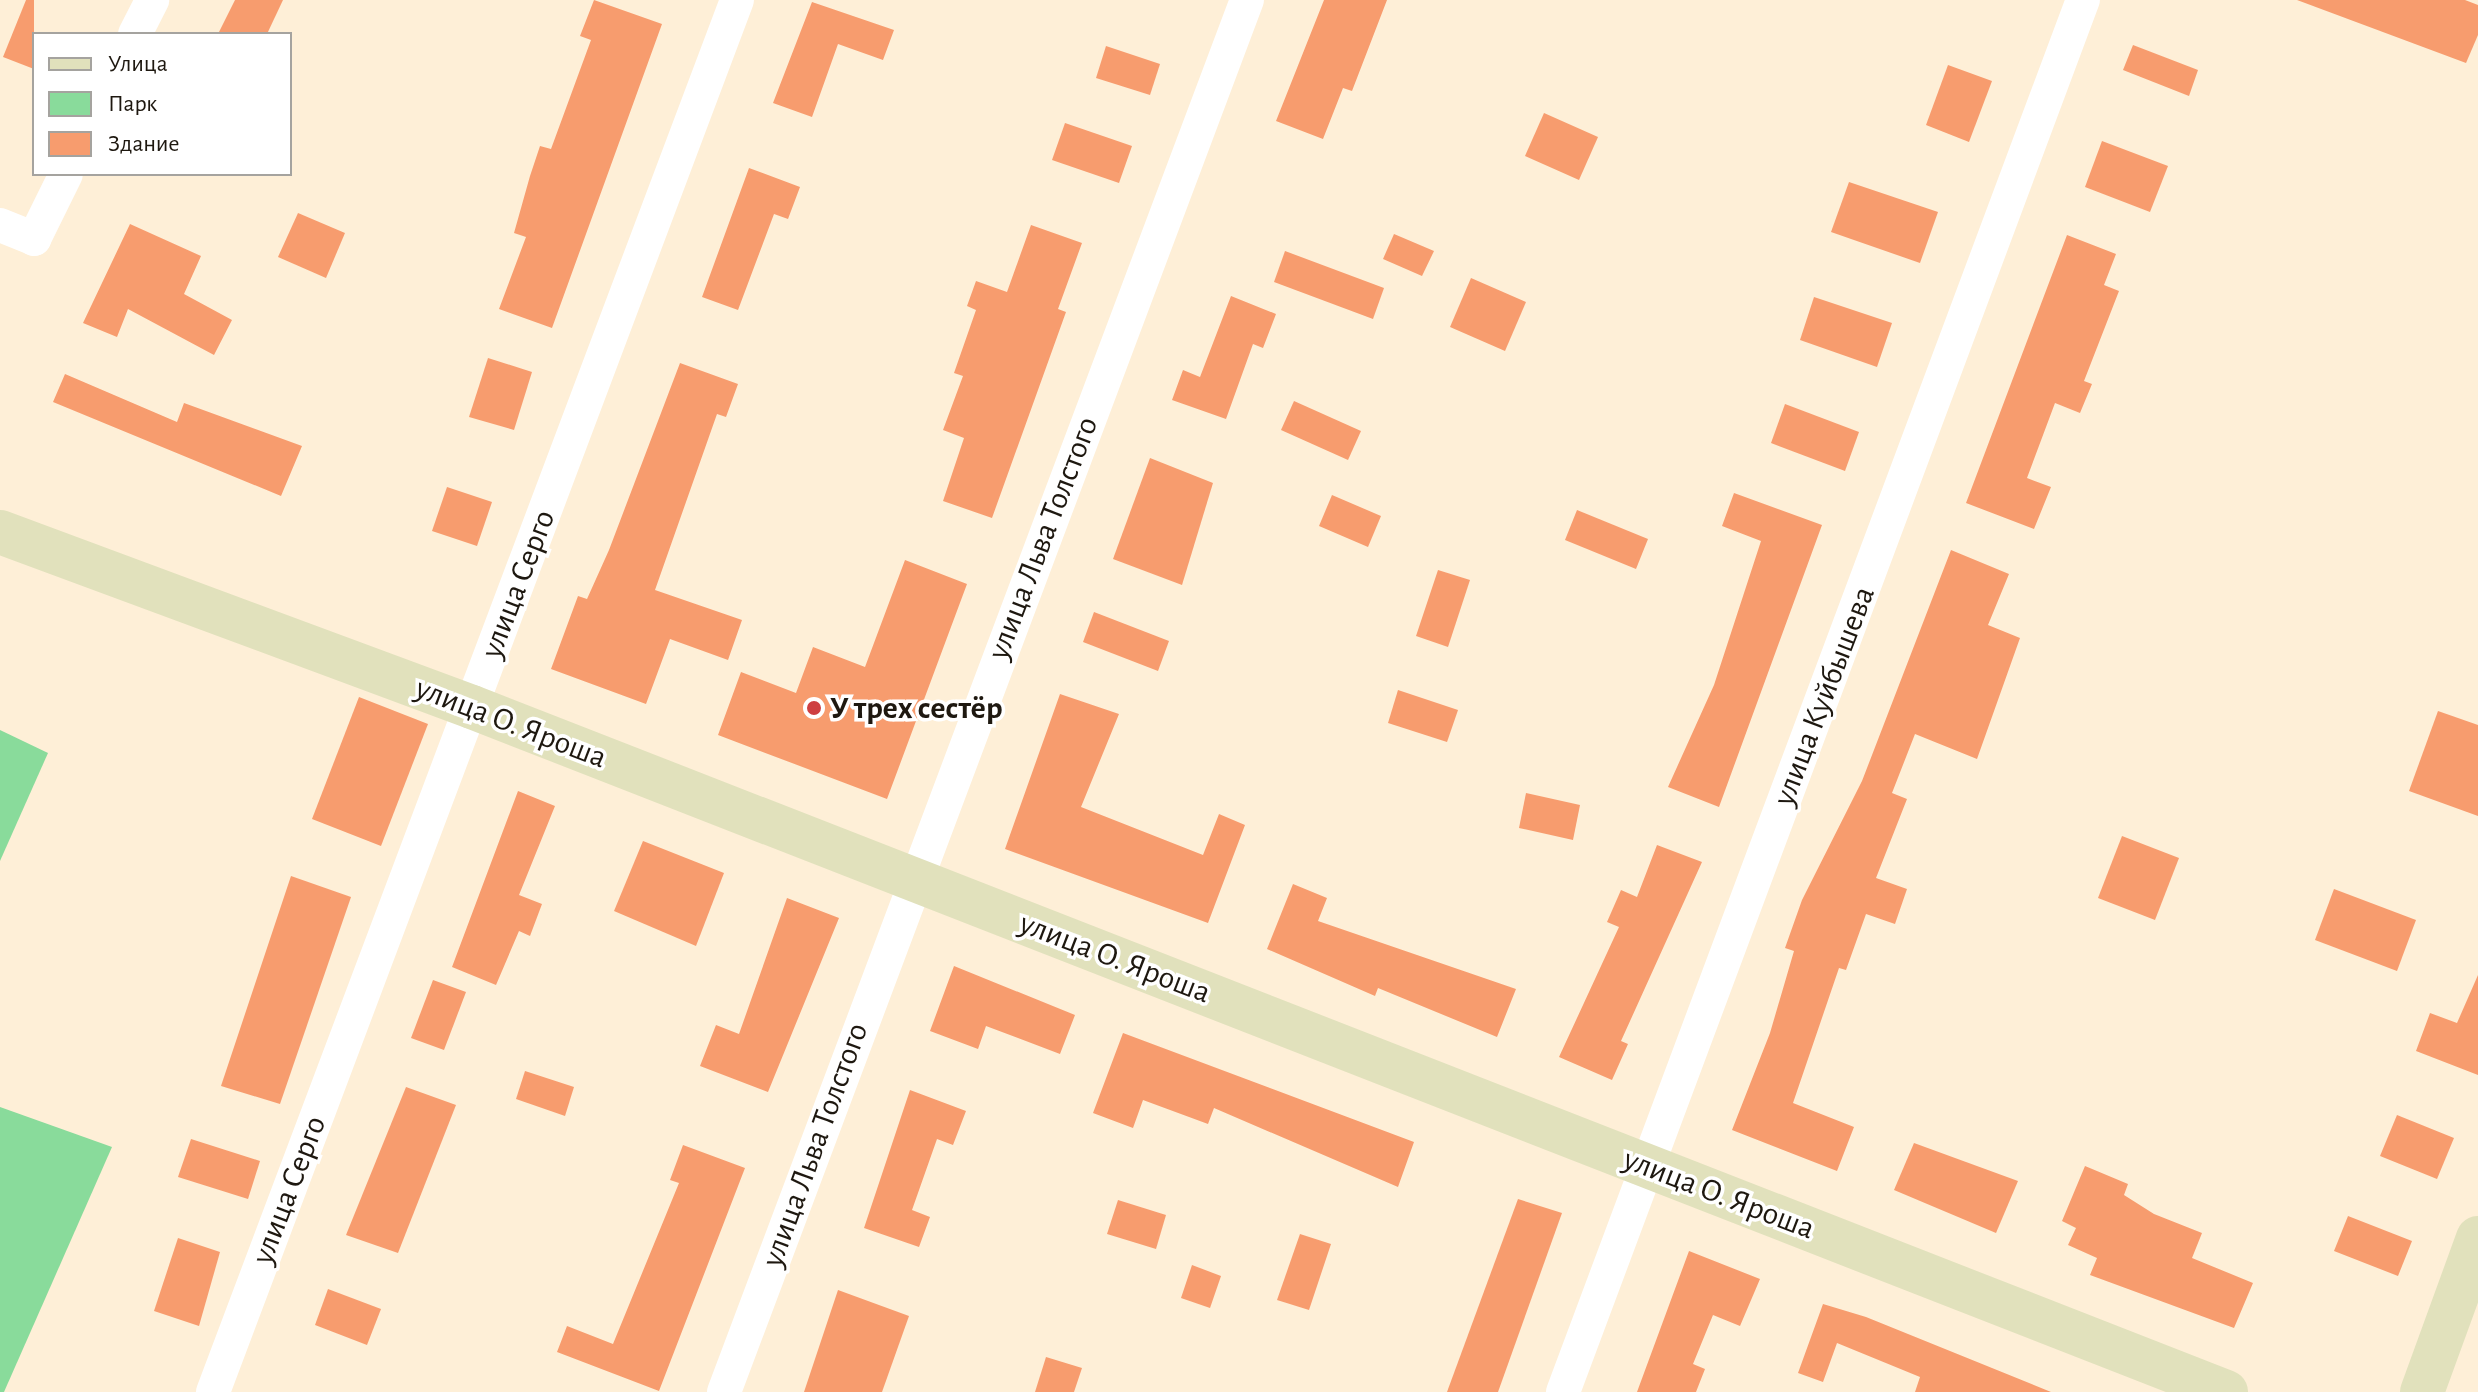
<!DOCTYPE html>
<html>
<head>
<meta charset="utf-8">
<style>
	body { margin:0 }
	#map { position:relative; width:2478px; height:1392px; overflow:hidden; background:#feefd7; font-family:"Alegreya Sans",sans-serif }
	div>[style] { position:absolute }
	.green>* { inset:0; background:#89db9b }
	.building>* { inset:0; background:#f79c6e }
	.street>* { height:34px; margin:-17px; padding:0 17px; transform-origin:17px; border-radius:17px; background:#fff }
	.secondary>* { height:44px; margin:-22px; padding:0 22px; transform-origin:22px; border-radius:22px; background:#e1e1bc }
	.dots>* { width:22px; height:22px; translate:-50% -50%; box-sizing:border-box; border:4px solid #fff; border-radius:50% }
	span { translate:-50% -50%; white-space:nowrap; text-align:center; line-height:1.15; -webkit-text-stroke:7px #fff; paint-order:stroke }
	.street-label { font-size:32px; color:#1e1810 }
	.poi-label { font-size:32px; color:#1e1810; font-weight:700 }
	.left { translate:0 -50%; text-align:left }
	.legend { position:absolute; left:32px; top:32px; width:260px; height:144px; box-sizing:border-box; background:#fff; border:2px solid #a5a39f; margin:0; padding:10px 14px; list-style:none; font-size:24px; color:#1e1810 }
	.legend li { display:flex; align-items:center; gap:16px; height:40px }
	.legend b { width:40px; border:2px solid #a5a39f }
</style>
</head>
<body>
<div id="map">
	<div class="green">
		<i style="clip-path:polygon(0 730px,48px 753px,0 861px)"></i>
		<i style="clip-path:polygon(0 1107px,112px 1147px,4px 1392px,0 1392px)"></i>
	</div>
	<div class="building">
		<i style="clip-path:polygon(26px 0,34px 0,34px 69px,3px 57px)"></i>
		<i style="clip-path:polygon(235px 0,283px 0,267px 34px,218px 34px)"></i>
		<i style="clip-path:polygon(594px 0,662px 24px,552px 328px,499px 309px,526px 237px,514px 233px,530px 176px,540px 146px,551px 149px,591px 40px,580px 36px)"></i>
		<i style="clip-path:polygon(1324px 0,1387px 0,1352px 91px,1343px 88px,1323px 139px,1276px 121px)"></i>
		<i style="clip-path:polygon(2297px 0,2465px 0,2478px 5px,2478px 35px,2466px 63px)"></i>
		<i style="clip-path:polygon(812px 2px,894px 30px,883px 60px,838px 44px,812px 117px,773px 103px)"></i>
		<i style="clip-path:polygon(2133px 45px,2198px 70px,2189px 96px,2123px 70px)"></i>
		<i style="clip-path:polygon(1106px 46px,1160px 64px,1150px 95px,1096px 78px)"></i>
		<i style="clip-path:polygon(1948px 65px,1992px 81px,1969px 142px,1926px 125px)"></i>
		<i style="clip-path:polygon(1544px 113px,1598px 137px,1579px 180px,1525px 156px)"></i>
		<i style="clip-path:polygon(1065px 123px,1132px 146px,1119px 183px,1052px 160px)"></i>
		<i style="clip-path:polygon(2102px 141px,2168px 166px,2150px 212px,2085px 187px)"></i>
		<i style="clip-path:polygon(749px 168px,800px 187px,788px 219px,774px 214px,738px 310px,702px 297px)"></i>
		<i style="clip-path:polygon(1849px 182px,1938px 212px,1920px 263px,1831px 232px)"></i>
		<i style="clip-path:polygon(298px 213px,345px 233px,326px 278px,278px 257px)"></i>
		<i style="clip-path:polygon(130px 224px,201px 256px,184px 294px,232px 320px,214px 355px,128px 309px,117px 337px,83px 323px)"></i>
		<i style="clip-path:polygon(1031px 225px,1082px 243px,1058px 309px,1066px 312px,992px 518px,943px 501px,964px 438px,943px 430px,963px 376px,954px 373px,976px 310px,967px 306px,976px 281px,1007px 292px)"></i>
		<i style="clip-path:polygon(1394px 234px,1434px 251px,1422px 276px,1383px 259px)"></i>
		<i style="clip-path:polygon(2067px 235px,2116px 254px,2104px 285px,2119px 291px,2084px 381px,2092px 384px,2080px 413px,2055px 403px,2027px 478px,2051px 487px,2034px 529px,1966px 503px)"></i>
		<i style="clip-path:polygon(1285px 251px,1384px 288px,1373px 319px,1274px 282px)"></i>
		<i style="clip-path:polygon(1471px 278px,1526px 302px,1505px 351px,1450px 327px)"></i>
		<i style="clip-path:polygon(1231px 296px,1276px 314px,1263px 348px,1253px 344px,1226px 419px,1172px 400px,1183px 370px,1200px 377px)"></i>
		<i style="clip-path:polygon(1814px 297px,1892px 323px,1877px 367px,1800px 340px)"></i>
		<i style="clip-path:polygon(488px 358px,532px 372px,514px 430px,469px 417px)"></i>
		<i style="clip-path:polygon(680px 363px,738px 384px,726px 417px,717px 414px,655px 590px,742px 620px,728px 660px,670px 639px,646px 704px,551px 669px,578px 596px,587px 599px,609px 550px)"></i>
		<i style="clip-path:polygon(65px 374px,177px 422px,184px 403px,302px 446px,281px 496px,53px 402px)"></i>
		<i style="clip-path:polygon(1294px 401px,1361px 431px,1348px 460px,1281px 430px)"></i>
		<i style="clip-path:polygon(1785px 404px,1859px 432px,1845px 471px,1771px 443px)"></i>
		<i style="clip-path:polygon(1150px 458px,1213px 483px,1182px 585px,1113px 559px)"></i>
		<i style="clip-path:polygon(447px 487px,492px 502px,477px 546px,432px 531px)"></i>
		<i style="clip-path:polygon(1734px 493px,1822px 525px,1719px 807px,1668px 787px,1714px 685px,1761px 541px,1722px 526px)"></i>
		<i style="clip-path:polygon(1332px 495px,1381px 516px,1368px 547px,1319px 526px)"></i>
		<i style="clip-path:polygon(1577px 510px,1648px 539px,1636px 569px,1565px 540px)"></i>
		<i style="clip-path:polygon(1951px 550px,2009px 574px,1988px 625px,2020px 638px,1977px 759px,1915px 734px,1892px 793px,1907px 799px,1876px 878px,1907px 889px,1895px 924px,1866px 914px,1846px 970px,1839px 968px,1793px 1103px,1854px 1127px,1837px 1171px,1732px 1130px,1770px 1033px,1794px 951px,1785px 948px,1802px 900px,1862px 781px)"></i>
		<i style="clip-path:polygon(905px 560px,967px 584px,887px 799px,718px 735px,741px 672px,796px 693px,813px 647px,865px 667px)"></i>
		<i style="clip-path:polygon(1438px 570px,1470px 580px,1448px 647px,1416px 636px)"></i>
		<i style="clip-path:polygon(1094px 612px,1169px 641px,1158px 671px,1083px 642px)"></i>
		<i style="clip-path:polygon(1398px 690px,1458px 710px,1447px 742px,1388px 723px)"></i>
		<i style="clip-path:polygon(1060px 694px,1119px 714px,1081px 807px,1203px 855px,1219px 814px,1245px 825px,1208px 923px,1005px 849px)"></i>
		<i style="clip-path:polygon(359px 697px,428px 724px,381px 846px,312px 819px)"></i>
		<i style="clip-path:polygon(2438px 711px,2478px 725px,2478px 816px,2409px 791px)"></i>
		<i style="clip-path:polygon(518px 791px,555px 806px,519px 895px,542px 904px,530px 936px,519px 931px,496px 985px,452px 967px)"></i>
		<i style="clip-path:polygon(1526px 793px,1580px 805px,1573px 840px,1519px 828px)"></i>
		<i style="clip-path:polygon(2122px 836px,2179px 858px,2155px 920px,2098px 898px)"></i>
		<i style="clip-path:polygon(643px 841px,724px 873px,696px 946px,614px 911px)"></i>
		<i style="clip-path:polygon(1657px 845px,1702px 862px,1621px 1041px,1628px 1044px,1612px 1080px,1559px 1057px,1619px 927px,1607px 922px,1621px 890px,1637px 897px)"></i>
		<i style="clip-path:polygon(291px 876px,351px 897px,280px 1104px,221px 1086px)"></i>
		<i style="clip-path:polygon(1293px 884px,1327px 898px,1318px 921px,1516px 989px,1497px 1037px,1378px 988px,1375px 996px,1267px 949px)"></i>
		<i style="clip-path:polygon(2334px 889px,2416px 920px,2397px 971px,2315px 940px)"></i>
		<i style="clip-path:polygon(787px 898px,839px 918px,768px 1092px,700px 1066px,716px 1025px,739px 1034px)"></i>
		<i style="clip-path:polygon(954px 966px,1075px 1015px,1060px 1054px,986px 1026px,978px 1049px,930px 1031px)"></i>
		<i style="clip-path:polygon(2478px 975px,2478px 1075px,2416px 1051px,2430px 1013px,2457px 1023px)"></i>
		<i style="clip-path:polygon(433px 980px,466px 992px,444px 1050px,411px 1038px)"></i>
		<i style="clip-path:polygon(1123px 1033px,1414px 1142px,1398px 1187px,1214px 1108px,1208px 1124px,1143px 1100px,1133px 1128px,1093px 1113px)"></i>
		<i style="clip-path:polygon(525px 1071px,574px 1087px,565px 1116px,516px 1099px)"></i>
		<i style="clip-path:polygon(406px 1087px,456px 1105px,398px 1253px,346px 1235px)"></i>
		<i style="clip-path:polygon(910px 1090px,966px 1111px,953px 1145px,937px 1139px,912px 1210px,930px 1217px,919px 1247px,864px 1228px)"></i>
		<i style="clip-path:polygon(2397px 1115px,2454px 1138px,2437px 1179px,2380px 1156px)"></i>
		<i style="clip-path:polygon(191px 1139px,260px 1161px,248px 1199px,178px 1177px)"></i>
		<i style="clip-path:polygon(1914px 1143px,2018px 1181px,1996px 1233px,1894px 1190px)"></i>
		<i style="clip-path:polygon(683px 1145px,745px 1168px,659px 1391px,557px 1352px,567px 1326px,613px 1344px,679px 1183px,670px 1180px)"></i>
		<i style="clip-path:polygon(2085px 1166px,2128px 1184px,2124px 1195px,2154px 1214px,2202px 1233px,2192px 1258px,2253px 1283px,2234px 1328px,2090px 1275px,2097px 1258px,2068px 1245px,2076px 1228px,2062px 1221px)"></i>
		<i style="clip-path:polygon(1518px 1199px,1562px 1213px,1498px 1392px,1447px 1392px)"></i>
		<i style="clip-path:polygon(1118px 1200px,1166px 1215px,1156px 1249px,1107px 1234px)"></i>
		<i style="clip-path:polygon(2348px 1216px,2412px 1241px,2398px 1276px,2334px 1251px)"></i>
		<i style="clip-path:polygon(1300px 1234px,1331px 1244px,1309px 1310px,1277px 1300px)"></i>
		<i style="clip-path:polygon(178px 1238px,220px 1252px,199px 1326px,154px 1311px)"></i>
		<i style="clip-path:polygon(1689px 1251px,1760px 1279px,1740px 1326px,1713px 1315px,1693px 1364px,1705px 1369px,1696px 1392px,1637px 1392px)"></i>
		<i style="clip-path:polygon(1192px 1265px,1221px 1276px,1210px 1308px,1181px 1298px)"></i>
		<i style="clip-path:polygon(328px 1289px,381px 1309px,367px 1345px,315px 1325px)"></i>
		<i style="clip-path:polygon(838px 1290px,909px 1316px,882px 1392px,804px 1392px)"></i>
		<i style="clip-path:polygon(1823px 1304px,1866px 1317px,2051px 1392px,1915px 1392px,1920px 1377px,1837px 1343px,1823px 1382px,1798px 1373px)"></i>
		<i style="clip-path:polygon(1046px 1357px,1082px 1368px,1074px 1392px,1035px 1392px)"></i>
	</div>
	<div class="street">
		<i style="left:135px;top:34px;width:38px;rotate:-63deg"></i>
		<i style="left:0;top:225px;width:37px;rotate:22deg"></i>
		<i style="left:34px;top:239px;width:72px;rotate:-63.8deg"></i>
		<i style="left:213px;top:1392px;width:1487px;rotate:-69.37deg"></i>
		<i style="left:724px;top:1392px;width:1487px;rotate:-69.41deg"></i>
		<i style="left:1563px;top:1392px;width:1486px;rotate:-69.52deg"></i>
	</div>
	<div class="secondary">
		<i style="left:0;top:532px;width:503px;rotate:20.34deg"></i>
		<i style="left:472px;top:707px;width:1883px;rotate:21.33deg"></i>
		<i style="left:2422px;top:1392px;width:164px;rotate:-70deg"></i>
	</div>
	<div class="dots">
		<i style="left:814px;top:708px;background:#ce3f42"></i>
	</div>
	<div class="street-label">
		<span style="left:1043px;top:538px;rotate:-69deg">улица Льва Толстого</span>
		<span style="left:518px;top:584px;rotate:-69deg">улица Серго</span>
		<span style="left:1824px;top:696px;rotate:-69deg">улица Куйбышева</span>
		<span style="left:511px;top:723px;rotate:21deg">улица О. Яроша</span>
		<span style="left:1115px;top:958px;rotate:21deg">улица О. Яроша</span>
		<span style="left:815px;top:1145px;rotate:-70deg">улица Льва Толстого</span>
		<span style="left:289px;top:1190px;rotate:-69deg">улица Серго</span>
		<span style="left:1719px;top:1194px;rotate:21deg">улица О. Яроша</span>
	</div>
	<div class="poi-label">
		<span class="left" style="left:830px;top:708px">У трех сестёр</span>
	</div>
	<ul class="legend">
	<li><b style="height:10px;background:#e1e1bc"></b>Улица</li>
	<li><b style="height:22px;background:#89db9b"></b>Парк</li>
	<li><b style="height:22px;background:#f79c6e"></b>Здание</li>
	</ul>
</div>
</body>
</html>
